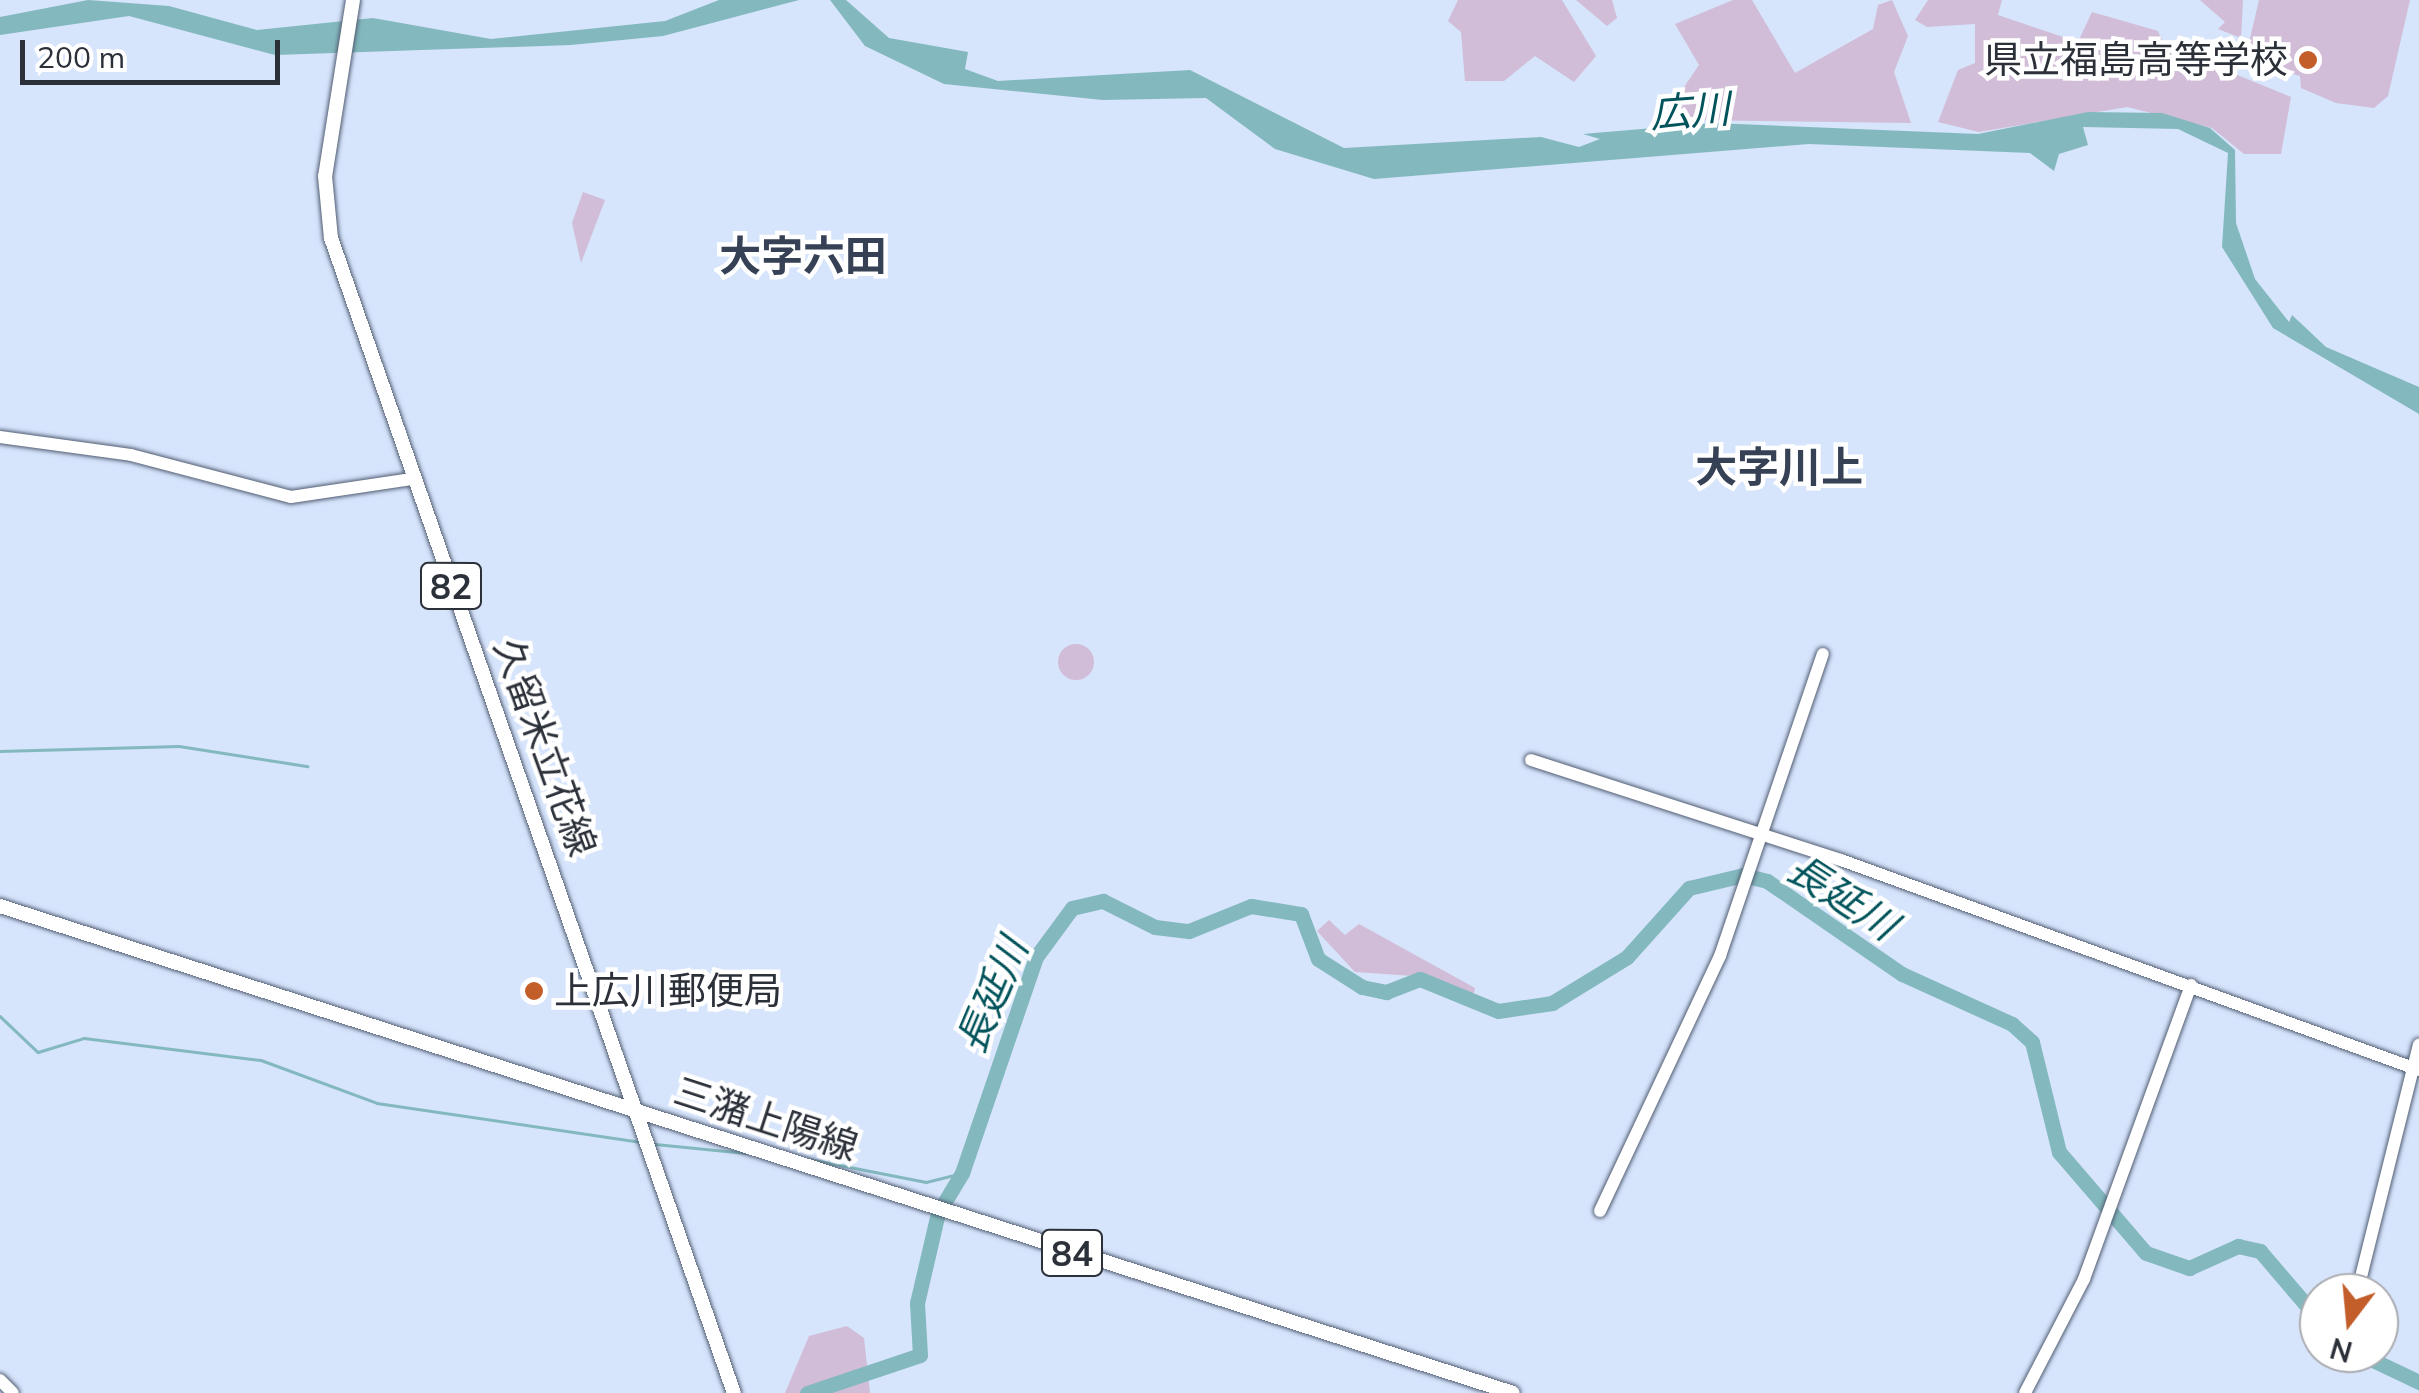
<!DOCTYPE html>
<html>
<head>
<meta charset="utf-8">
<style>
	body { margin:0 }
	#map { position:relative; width:2419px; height:1393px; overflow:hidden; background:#d6e4fc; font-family:Mulish,"Noto Sans JP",sans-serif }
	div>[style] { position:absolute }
	.green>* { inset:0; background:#d1bdd7 }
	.round { border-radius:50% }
	.water>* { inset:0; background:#83b9be }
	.stream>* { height:2.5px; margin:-1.25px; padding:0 1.25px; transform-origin:1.25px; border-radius:1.25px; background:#83b9be }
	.river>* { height:15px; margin:-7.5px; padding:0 7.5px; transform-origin:7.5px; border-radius:7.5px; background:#83b9be }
	.roads { filter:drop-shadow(0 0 2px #515d72) drop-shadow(0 0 2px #515d72) }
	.secondary>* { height:12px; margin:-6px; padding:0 6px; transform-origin:6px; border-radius:6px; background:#fff }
	.primary>* { height:14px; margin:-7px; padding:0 7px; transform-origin:7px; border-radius:7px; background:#fff }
	.dots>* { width:28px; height:28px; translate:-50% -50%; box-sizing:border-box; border:5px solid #fff; border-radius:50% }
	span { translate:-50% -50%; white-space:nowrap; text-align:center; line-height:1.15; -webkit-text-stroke:9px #fff; paint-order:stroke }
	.shield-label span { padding:2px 8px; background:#fff; border:2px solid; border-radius:8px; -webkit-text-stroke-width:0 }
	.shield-label { font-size:35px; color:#2b3039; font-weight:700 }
	.poi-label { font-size:38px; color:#2b3039 }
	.right { translate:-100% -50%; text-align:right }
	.left { translate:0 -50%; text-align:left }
	.street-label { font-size:38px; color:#2b3039 }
	.water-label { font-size:40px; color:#00535a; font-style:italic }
	.quarter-label { font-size:42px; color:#364155; font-weight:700 }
	.north { position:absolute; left:2299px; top:1273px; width:100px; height:100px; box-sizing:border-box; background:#fff; border:2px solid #aaacb0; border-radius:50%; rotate:196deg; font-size:28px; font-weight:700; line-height:40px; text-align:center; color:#2b3039 }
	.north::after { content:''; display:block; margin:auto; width:35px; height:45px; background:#c35e2b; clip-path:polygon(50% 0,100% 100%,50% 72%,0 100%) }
	.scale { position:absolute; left:20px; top:40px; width:260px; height:45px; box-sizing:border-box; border:5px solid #2b3039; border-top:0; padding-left:12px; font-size:30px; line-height:35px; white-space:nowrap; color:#2b3039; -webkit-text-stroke:8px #fff; paint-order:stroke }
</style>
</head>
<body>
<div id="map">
	<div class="green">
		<i style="clip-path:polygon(1458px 0,1562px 0,1596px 56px,1574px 82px,1535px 56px,1504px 81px,1465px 81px,1461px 32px,1448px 21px)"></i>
		<i style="clip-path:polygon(1576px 0,1612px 0,1617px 18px,1607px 26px)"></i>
		<i style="clip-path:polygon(1733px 0,1752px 0,1795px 73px,1873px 29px,1878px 5px,1892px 0,1908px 36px,1894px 72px,1911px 123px,1687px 120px,1672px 105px,1699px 65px,1675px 24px)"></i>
		<i style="clip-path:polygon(1928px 0,2002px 0,1998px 15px,2078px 42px,2092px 12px,2158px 31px,2164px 45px,2291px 97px,2281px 154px,2244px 154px,2212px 128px,2127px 107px,1979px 132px,1938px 122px,1958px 70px,1975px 63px,1975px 24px,1927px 27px,1915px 20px)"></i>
		<i style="clip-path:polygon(2200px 0,2243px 0,2241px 38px,2218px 29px,2225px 22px)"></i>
		<i style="clip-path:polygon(2259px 0,2410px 0,2388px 96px,2374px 108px,2336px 103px,2301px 88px,2300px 76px,2245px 60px)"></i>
		<i style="clip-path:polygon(583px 192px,605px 200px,581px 263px,572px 223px)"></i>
		<i class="round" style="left:1058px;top:644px;width:36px;height:36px"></i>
		<i style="clip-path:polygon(1329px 920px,1345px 935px,1359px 924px,1475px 988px,1473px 997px,1429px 977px,1355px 972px,1317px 931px)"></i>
		<i style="clip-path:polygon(847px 1326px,864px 1338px,870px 1393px,785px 1393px,809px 1336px)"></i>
	</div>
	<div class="water">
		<i style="clip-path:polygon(88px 0,169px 6px,257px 30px,373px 18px,491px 39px,665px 21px,719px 0,799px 0,663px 36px,571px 45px,275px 55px,129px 16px,0 35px,0 17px)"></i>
		<i style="clip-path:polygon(830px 0,846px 0,889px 38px,968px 52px,965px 69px,998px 81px,1190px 70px,1344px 148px,1541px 137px,1579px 147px,1600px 139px,1583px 134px,1712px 123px,1978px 134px,2088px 112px,2162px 113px,2210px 128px,2235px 150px,2236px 223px,2255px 279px,2289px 322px,2292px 315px,2326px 347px,2419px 387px,2419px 414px,2273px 328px,2222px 247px,2228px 153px,2178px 129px,2083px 127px,2088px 145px,2059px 154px,2054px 171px,2030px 153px,1809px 144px,1374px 179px,1275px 149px,1206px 98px,1103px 100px,944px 84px,865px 46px)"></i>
	</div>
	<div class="stream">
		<i style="left:0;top:751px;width:179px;rotate:-1.6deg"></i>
		<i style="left:179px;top:746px;width:130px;rotate:8.9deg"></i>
		<i style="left:0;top:1016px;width:52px;rotate:43.5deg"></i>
		<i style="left:38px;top:1052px;width:48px;rotate:-16.9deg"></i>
		<i style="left:84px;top:1038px;width:178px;rotate:7.1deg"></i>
		<i style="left:261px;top:1060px;width:124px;rotate:20.3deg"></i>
		<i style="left:377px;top:1103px;width:268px;rotate:8.4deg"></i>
		<i style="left:655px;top:1144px;width:91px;rotate:5.6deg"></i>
		<i style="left:809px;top:1159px;width:119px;rotate:11.1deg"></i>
		<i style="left:926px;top:1182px;width:37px;rotate:-14deg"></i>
	</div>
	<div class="river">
		<i style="left:2358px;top:1353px;width:68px;rotate:25.4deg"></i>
		<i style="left:807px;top:1393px;width:119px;rotate:-18.6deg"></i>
		<i style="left:920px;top:1355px;width:52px;rotate:-93.3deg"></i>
		<i style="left:917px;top:1303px;width:92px;rotate:-76.9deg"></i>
		<i style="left:938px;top:1213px;width:47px;rotate:-59deg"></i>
		<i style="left:962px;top:1173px;width:228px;rotate:-71.1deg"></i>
		<i style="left:1036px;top:957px;width:61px;rotate:-53.7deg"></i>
		<i style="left:1072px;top:908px;width:32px;rotate:-13deg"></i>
		<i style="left:1103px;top:901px;width:58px;rotate:26.6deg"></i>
		<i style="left:1155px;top:927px;width:34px;rotate:7deg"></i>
		<i style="left:1189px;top:931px;width:67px;rotate:-22deg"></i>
		<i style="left:1251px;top:906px;width:51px;rotate:9.1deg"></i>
		<i style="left:1301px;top:914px;width:48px;rotate:69.3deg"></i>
		<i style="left:1318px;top:959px;width:52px;rotate:32.5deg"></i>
		<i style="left:1362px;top:987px;width:25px;rotate:12deg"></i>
		<i style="left:1386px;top:992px;width:36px;rotate:-21deg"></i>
		<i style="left:1420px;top:979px;width:84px;rotate:22.3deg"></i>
		<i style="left:1498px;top:1011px;width:55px;rotate:-8.4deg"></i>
		<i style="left:1552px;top:1003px;width:88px;rotate:-31.5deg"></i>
		<i style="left:1627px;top:957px;width:93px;rotate:-48.1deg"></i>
		<i style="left:1689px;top:888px;width:56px;rotate:-13.5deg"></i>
		<i style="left:1743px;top:875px;width:25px;rotate:14deg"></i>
		<i style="left:1767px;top:881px;width:164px;rotate:34.6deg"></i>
		<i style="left:1902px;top:974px;width:121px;rotate:24.4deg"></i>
		<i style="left:2012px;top:1024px;width:27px;rotate:42deg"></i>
		<i style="left:2032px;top:1042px;width:113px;rotate:76.2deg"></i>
		<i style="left:2059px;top:1152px;width:133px;rotate:49.3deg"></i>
		<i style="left:2146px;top:1253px;width:46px;rotate:19.2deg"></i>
		<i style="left:2189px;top:1268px;width:54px;rotate:-24.2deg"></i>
		<i style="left:2238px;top:1246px;width:23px;rotate:13deg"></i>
		<i style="left:2260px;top:1251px;width:91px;rotate:49.5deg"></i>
	</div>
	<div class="roads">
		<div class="secondary">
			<i style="left:0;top:437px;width:132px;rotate:7.8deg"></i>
			<i style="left:131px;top:455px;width:165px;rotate:14.7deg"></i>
			<i style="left:291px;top:497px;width:122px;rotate:-8.5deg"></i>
			<i style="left:1531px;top:760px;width:326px;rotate:17.9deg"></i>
			<i style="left:1841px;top:860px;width:615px;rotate:19.97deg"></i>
			<i style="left:1600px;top:1211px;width:282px;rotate:-64.8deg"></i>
			<i style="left:1720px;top:956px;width:319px;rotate:-71.2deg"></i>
			<i style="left:2357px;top:1293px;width:256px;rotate:-76deg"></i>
			<i style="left:0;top:1380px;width:18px;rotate:45deg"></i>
			<i style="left:2025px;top:1393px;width:128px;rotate:-62.6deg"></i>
			<i style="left:2084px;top:1279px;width:313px;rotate:-70deg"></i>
		</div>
		<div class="primary">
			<i style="left:353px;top:0;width:178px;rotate:99deg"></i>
			<i style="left:325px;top:176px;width:62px;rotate:84.5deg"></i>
			<i style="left:331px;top:238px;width:1223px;rotate:70.77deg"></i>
			<i style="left:0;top:906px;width:1589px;rotate:17.84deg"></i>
		</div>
	</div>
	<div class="dots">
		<i style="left:2308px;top:60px;background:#c35e2b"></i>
		<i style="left:534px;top:991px;background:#c35e2b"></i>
	</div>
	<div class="shield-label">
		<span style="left:451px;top:586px">82</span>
		<span style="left:1072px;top:1253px">84</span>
	</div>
	<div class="poi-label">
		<span class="right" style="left:2288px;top:60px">県立福島高等学校</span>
		<span class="left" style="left:554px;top:991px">上広川郵便局</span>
	</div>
	<div class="street-label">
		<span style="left:545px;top:747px;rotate:70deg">久留米立花線</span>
		<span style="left:766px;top:1119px;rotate:18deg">三潴上陽線</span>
	</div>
	<div class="water-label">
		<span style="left:1690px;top:110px;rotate:-4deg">広川</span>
		<span style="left:1843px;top:896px;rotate:33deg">長延川</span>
		<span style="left:991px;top:995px;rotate:-67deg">長延川</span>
	</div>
	<div class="quarter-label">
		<span style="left:803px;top:256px">大字六田</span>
		<span style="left:1779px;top:467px">大字川上</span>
	</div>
	<div class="north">N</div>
	<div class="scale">200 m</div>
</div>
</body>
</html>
